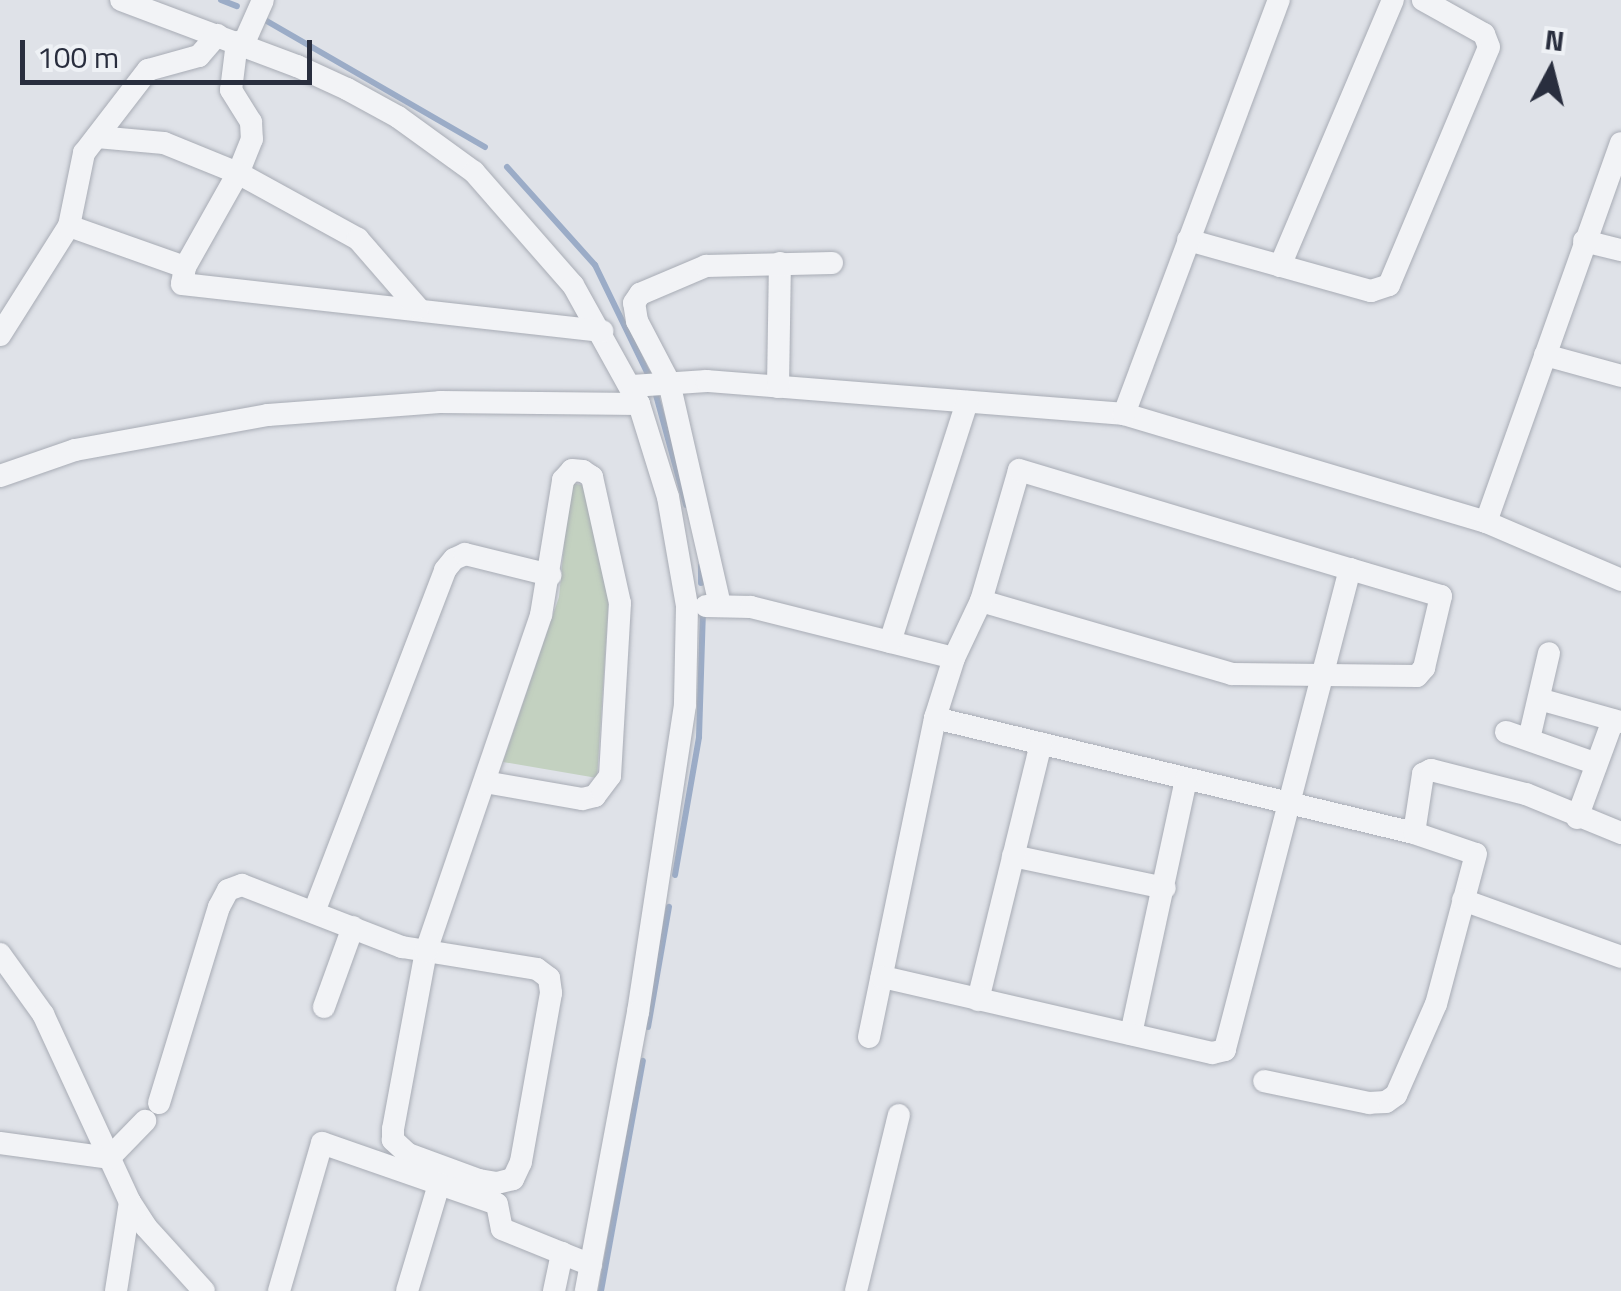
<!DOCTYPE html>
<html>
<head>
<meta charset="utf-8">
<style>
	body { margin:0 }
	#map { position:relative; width:1621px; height:1291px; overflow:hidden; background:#dfe2e8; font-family:"Titillium Web",sans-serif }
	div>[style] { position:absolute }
	.green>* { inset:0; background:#c3d1c0 }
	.stream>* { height:6px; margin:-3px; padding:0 3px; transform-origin:3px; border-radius:3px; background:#9bacc7 }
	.roads { filter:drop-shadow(0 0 2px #a8acb5) drop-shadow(0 0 2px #a8acb5) }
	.minor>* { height:22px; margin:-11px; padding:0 11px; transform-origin:11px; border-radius:11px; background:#f2f3f6 }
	span { translate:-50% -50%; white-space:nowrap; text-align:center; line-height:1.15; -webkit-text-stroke:8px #eef1f5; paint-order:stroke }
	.north { position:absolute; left:1501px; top:20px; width:100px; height:100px; -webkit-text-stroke:8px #eef1f5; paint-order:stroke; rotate:7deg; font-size:28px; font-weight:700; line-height:40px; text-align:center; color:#292e3e }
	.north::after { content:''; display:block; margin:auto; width:35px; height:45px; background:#292e3e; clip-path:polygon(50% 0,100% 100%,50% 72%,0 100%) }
	.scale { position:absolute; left:20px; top:40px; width:292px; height:45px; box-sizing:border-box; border:5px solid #292e3e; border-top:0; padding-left:12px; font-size:30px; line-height:35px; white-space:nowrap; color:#292e3e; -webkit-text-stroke:8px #eef1f5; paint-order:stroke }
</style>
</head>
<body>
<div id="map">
	<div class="green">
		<i style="clip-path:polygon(570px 483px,588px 486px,609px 597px,597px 778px,503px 762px,559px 597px)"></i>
	</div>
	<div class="stream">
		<i style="left:221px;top:0;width:17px;rotate:21deg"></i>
		<i style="left:265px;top:20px;width:254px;rotate:30deg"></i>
		<i style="left:507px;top:167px;width:132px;rotate:48.1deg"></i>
		<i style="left:595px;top:265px;width:121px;rotate:64.1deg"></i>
		<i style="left:656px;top:395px;width:114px;rotate:74.7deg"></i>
		<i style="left:701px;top:583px;width:17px;rotate:-90deg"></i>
		<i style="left:675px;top:875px;width:140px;rotate:-80.1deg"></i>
		<i style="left:699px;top:737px;width:124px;rotate:-88.2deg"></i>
		<i style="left:648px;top:1027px;width:122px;rotate:-80.1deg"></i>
		<i style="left:601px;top:1291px;width:234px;rotate:-79.7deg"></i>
	</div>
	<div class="roads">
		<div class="minor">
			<i style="left:121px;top:0;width:188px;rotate:20.6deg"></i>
			<i style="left:297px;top:66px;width:55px;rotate:24.7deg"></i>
			<i style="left:347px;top:89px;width:58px;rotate:28.8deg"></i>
			<i style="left:398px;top:117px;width:94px;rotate:35.9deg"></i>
			<i style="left:474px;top:172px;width:150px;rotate:48.8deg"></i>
			<i style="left:573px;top:285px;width:136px;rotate:61deg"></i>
			<i style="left:639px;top:404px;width:97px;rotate:72.7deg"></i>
			<i style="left:668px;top:497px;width:111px;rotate:80.1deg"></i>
			<i style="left:687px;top:606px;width:99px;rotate:91.2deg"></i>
			<i style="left:685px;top:705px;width:311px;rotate:98.7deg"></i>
			<i style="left:638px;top:1012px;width:284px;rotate:100.6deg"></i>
			<i style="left:237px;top:42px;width:48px;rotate:97.1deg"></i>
			<i style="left:231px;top:90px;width:38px;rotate:58deg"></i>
			<i style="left:251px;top:122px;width:17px;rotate:87deg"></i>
			<i style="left:252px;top:139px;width:37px;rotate:112deg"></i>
			<i style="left:238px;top:173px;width:108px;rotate:119.4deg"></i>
			<i style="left:185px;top:267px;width:17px;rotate:100deg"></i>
			<i style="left:182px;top:284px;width:423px;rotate:6.4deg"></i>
			<i style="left:243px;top:45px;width:49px;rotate:-66deg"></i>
			<i style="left:97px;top:137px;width:67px;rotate:5.1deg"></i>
			<i style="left:164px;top:143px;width:80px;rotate:22.1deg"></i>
			<i style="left:238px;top:173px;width:137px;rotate:28.8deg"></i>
			<i style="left:358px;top:239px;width:91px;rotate:49deg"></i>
			<i style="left:69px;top:226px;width:123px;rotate:19.5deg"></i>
			<i style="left:1188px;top:240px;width:190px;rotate:15.6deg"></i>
			<i style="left:1371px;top:291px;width:19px;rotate:-18deg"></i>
			<i style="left:1389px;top:285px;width:258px;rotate:-67.2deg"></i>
			<i style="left:1489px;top:47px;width:14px;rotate:-111deg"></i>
			<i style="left:1484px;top:34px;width:70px;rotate:-150.9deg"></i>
			<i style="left:1584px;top:241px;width:38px;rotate:14deg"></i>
			<i style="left:1280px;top:266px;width:289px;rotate:-67deg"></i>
			<i style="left:0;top:335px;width:129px;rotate:-57.7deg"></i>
			<i style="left:69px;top:226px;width:75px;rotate:-78.4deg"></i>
			<i style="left:84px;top:153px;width:105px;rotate:-52.4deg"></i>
			<i style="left:148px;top:70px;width:53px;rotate:-15.4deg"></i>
			<i style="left:199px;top:56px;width:28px;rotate:-49deg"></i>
			<i style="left:1545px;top:355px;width:79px;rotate:15.4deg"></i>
			<i style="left:632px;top:386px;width:75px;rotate:-3.8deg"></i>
			<i style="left:707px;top:381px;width:418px;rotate:4.5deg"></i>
			<i style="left:1124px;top:414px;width:378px;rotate:16.6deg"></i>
			<i style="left:1486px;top:522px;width:147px;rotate:23.2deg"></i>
			<i style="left:778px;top:387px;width:124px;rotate:-89.1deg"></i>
			<i style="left:1124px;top:414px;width:442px;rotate:-69.5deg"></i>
			<i style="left:0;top:476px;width:79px;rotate:-19.1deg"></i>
			<i style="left:75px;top:450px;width:196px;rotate:-10.3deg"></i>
			<i style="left:268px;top:415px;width:172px;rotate:-4.3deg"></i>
			<i style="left:440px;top:402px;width:199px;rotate:0.6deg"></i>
			<i style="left:1486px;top:522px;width:402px;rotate:-70.4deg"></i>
			<i style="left:981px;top:601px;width:261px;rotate:16.2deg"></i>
			<i style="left:1232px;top:674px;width:185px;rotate:0.6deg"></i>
			<i style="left:1417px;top:676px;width:11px;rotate:-49deg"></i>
			<i style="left:1424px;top:668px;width:74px;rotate:-76.7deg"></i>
			<i style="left:1441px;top:596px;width:95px;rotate:-163.5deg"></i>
			<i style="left:720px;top:605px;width:229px;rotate:-102.9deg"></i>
			<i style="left:669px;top:382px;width:69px;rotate:-117.7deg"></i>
			<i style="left:637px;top:321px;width:18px;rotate:-99deg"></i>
			<i style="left:634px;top:303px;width:11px;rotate:-56deg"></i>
			<i style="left:640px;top:294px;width:72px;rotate:-23deg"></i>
			<i style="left:706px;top:266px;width:126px;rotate:-1.4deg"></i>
			<i style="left:706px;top:606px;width:45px;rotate:1.3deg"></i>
			<i style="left:751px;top:607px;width:209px;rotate:14.1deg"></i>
			<i style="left:890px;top:642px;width:252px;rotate:-72.2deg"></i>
			<i style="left:1539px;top:699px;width:85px;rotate:15.7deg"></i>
			<i style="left:935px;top:718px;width:493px;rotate:13.5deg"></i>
			<i style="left:1414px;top:833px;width:65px;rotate:18.7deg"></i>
			<i style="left:1476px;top:854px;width:155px;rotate:104.9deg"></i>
			<i style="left:1436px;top:1004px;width:99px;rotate:113.7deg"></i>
			<i style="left:1396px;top:1095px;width:12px;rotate:145deg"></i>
			<i style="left:1386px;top:1102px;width:17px;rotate:177deg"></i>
			<i style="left:1369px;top:1103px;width:107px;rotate:-168.2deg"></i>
			<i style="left:1506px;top:732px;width:96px;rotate:19.4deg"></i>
			<i style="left:1529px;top:739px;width:88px;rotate:-76.9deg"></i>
			<i style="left:1577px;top:818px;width:104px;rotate:-69.8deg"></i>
			<i style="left:1414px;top:833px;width:60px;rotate:-81.3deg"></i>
			<i style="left:1423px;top:774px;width:9px;rotate:-27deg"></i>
			<i style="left:1431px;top:770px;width:98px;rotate:14.2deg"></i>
			<i style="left:1526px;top:794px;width:103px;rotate:22.3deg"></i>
			<i style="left:1013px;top:856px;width:155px;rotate:11.9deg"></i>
			<i style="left:1463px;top:900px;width:168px;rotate:19.8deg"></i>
			<i style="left:314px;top:912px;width:366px;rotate:-69deg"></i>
			<i style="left:445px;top:570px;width:14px;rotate:-51deg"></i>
			<i style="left:454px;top:559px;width:12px;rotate:-24deg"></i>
			<i style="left:465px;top:554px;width:88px;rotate:13.9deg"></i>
			<i style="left:0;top:954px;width:74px;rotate:54.4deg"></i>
			<i style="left:43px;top:1014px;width:207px;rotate:65.2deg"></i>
			<i style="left:130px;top:1202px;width:30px;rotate:57deg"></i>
			<i style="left:146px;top:1227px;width:86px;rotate:47.8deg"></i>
			<i style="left:978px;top:1000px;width:264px;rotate:-76.2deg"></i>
			<i style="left:324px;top:1007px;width:85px;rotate:-70.1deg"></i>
			<i style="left:1131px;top:1034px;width:260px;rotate:-77.8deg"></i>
			<i style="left:869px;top:1037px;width:326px;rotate:-78.3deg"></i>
			<i style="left:935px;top:718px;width:63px;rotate:-72.4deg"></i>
			<i style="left:954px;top:658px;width:63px;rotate:-64.7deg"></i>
			<i style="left:981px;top:601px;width:136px;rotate:-73.8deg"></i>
			<i style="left:1019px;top:470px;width:345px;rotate:16.7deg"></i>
			<i style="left:1350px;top:569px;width:497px;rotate:104.6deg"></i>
			<i style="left:1225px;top:1050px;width:13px;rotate:167deg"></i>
			<i style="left:1212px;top:1053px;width:339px;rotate:-167deg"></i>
			<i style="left:159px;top:1103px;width:205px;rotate:-73deg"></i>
			<i style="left:219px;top:907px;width:19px;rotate:-62deg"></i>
			<i style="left:228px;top:890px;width:15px;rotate:-20deg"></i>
			<i style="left:242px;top:885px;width:172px;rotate:21.2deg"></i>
			<i style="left:402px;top:947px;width:24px;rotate:9deg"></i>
			<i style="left:426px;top:951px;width:112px;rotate:9.2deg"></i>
			<i style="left:537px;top:969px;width:15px;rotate:37deg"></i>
			<i style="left:549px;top:978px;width:15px;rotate:82deg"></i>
			<i style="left:551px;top:993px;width:172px;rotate:100.1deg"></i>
			<i style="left:521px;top:1162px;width:19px;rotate:115deg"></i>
			<i style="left:513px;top:1179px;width:16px;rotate:166deg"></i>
			<i style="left:497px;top:1183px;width:18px;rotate:-171deg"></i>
			<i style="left:479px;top:1180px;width:76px;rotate:-159.9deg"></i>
			<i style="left:408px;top:1154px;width:21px;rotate:-137deg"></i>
			<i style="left:393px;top:1140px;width:11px;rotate:-90deg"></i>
			<i style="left:393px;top:1129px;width:181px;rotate:-79.5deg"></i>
			<i style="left:426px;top:951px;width:355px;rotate:-71.1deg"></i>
			<i style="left:541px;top:615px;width:137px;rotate:-80.7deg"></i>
			<i style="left:563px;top:480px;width:13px;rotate:-48deg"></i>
			<i style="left:572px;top:470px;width:11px;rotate:5deg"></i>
			<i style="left:583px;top:471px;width:11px;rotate:34deg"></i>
			<i style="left:592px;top:477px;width:129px;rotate:77.5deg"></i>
			<i style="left:620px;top:603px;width:173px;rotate:93.3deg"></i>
			<i style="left:610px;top:776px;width:25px;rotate:127deg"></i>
			<i style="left:595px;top:796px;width:13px;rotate:167deg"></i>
			<i style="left:582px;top:799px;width:98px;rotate:-170.1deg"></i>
			<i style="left:0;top:1143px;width:110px;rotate:7.8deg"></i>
			<i style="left:109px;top:1158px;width:52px;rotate:-45.8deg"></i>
			<i style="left:116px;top:1291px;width:90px;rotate:-81.1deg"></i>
			<i style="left:279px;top:1291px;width:154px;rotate:-73.8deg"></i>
			<i style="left:322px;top:1143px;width:185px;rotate:19.2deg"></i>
			<i style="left:497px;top:1204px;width:25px;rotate:79deg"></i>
			<i style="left:502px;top:1229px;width:96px;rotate:22deg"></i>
			<i style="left:407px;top:1291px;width:112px;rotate:-73.3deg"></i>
			<i style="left:554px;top:1291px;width:39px;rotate:-78deg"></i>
			<i style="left:856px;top:1291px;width:181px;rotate:-76.3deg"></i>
		</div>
	</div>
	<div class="north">N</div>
	<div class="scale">100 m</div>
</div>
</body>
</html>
